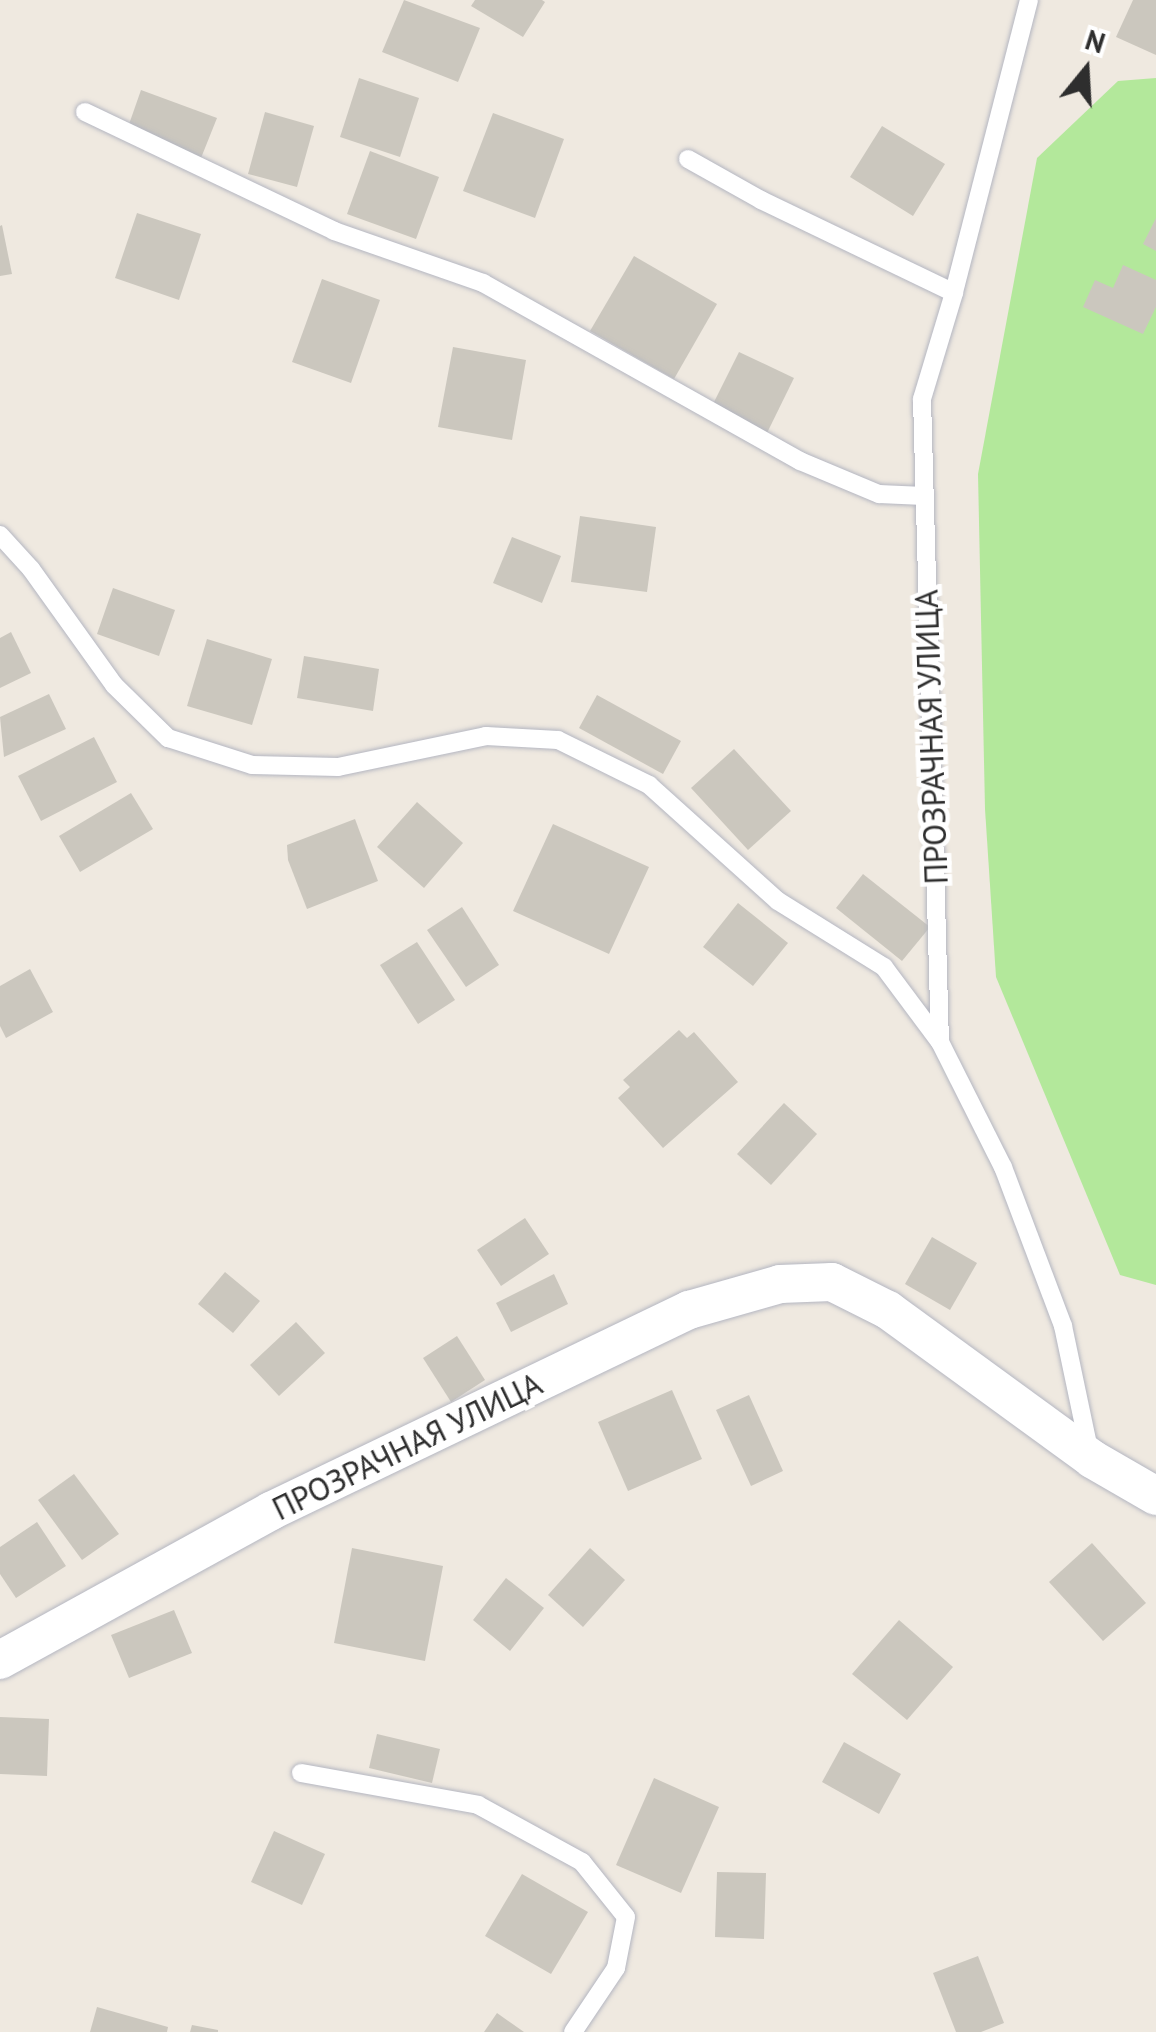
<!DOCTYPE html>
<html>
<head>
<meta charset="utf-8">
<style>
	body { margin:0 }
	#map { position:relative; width:1156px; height:2032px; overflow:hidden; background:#efe9e0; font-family:"PT Sans",sans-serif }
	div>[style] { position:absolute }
	.green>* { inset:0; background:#b3e89b }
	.building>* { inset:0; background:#cbc7be }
	.roads { filter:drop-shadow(0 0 2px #b4b6c1) drop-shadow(0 0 2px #b4b6c1) }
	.service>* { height:18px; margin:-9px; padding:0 9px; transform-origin:9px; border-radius:9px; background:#fff }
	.minor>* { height:38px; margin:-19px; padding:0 19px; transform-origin:19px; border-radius:19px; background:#fff }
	span { translate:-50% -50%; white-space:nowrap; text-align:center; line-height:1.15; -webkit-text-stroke:9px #fff; paint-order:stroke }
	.street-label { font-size:32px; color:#2e2e2e }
	.north { position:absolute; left:1036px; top:20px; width:100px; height:100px; -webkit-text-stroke:8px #fff; paint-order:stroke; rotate:18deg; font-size:28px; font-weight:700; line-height:40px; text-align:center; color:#2e2e2e }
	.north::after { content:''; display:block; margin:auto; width:35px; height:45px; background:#2e2e2e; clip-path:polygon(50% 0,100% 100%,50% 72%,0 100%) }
</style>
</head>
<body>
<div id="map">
	<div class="green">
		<i style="clip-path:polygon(1156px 78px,1156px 1285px,1120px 1275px,996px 977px,985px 809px,978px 474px,1037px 158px,1118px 81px)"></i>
	</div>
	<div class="building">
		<i style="clip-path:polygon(404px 0,480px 28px,458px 82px,382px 52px)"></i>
		<i style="clip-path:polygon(475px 0,542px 0,545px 2px,523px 37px,471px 6px)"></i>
		<i style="clip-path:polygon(1133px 0,1156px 0,1156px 55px,1116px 37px)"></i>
		<i style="clip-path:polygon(359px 78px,419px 98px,400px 157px,340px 137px)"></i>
		<i style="clip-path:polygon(141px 90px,217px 118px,201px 158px,127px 130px)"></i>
		<i style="clip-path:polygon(265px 112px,314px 126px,297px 187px,248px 174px)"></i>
		<i style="clip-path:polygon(493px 113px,564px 139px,535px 218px,463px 191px)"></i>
		<i style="clip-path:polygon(882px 126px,945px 164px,913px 216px,850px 177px)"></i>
		<i style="clip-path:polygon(370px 151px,439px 177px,416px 239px,347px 214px)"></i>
		<i style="clip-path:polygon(137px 213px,201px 234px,179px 300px,115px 278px)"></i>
		<i style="clip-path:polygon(1156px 218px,1156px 251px,1143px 244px)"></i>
		<i style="clip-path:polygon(2px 225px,12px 274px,0 276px,0 226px)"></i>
		<i style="clip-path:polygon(634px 256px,717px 304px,674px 379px,590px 331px)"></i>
		<i style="clip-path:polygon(1123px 265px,1156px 280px,1156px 307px,1143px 334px,1083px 307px,1095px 280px,1113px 288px)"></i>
		<i style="clip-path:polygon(322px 279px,380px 300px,351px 383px,292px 362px)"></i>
		<i style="clip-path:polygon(453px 347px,526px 360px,512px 440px,438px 427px)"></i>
		<i style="clip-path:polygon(739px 352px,794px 378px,767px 433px,712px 406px)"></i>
		<i style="clip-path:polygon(580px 516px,656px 527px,647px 592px,571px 582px)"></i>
		<i style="clip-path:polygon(512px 537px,561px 556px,542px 603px,493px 583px)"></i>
		<i style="clip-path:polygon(113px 588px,175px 610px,159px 656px,97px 634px)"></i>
		<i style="clip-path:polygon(11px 632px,31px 673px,0 688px,0 638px)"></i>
		<i style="clip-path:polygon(207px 639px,272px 659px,252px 725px,187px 706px)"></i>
		<i style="clip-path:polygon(304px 656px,379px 669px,373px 711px,297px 698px)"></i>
		<i style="clip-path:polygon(49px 694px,66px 729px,4px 757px,0 717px)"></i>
		<i style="clip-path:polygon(597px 695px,681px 741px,663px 774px,579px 728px)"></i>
		<i style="clip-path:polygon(94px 737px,117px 782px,41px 821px,18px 776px)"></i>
		<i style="clip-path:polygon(734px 749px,791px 811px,748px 850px,691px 788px)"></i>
		<i style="clip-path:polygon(131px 793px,153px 829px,80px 872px,59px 836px)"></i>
		<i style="clip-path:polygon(417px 802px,463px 843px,424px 888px,377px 847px)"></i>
		<i style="clip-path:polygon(355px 819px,378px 881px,307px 909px,288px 860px,287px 845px)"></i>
		<i style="clip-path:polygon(553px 824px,649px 867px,609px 954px,513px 911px)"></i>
		<i style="clip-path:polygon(863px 874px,930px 927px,902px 961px,836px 908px)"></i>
		<i style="clip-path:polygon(738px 903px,788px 943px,753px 986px,703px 947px)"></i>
		<i style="clip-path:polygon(462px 907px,499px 965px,466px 987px,427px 930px)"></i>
		<i style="clip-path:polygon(417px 942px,455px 1000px,418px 1024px,380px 965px)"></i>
		<i style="clip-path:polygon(30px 969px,53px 1012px,6px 1038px,0 1026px,0 986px)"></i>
		<i style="clip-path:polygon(679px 1030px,687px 1038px,694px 1032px,738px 1082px,663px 1148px,618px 1098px,630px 1087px,623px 1080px)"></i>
		<i style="clip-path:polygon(784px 1103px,817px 1134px,771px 1185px,737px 1154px)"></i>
		<i style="clip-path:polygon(525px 1218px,549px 1254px,501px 1286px,477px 1250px)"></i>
		<i style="clip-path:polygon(932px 1237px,977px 1263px,950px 1310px,905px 1284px)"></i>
		<i style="clip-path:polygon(225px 1272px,260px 1301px,233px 1333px,198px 1304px)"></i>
		<i style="clip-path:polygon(554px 1274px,568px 1304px,511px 1332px,496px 1303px)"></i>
		<i style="clip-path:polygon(296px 1322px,325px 1353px,279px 1396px,250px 1365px)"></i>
		<i style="clip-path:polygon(457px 1336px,485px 1380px,451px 1402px,423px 1358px)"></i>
		<i style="clip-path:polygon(672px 1390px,702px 1459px,628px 1491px,598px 1422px)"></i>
		<i style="clip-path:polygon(749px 1395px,783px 1471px,751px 1486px,716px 1410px)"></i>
		<i style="clip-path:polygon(74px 1474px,119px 1534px,82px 1560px,38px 1500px)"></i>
		<i style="clip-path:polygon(37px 1522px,66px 1566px,16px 1598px,0 1574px,0 1547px)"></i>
		<i style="clip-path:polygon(1092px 1543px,1146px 1603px,1103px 1641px,1049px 1582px)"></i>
		<i style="clip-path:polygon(352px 1548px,443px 1566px,425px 1661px,334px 1643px)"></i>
		<i style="clip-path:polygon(590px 1548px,625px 1580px,583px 1627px,548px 1595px)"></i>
		<i style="clip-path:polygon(506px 1578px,544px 1608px,510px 1651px,473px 1620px)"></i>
		<i style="clip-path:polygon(174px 1610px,192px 1653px,129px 1678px,111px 1635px)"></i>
		<i style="clip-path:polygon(899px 1620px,953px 1667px,907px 1720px,852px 1674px)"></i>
		<i style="clip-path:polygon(0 1717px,49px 1719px,47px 1776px,0 1774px)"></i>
		<i style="clip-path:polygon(377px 1734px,440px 1749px,432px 1783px,369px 1768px)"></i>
		<i style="clip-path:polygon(844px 1742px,901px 1774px,879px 1814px,822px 1782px)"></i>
		<i style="clip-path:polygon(654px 1778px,719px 1807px,681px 1893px,616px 1865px)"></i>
		<i style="clip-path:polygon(274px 1831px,325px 1854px,302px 1905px,251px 1882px)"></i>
		<i style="clip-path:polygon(717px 1872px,766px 1873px,764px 1939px,715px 1937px)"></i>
		<i style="clip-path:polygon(522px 1874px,588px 1912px,551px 1974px,485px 1936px)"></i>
		<i style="clip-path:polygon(978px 1956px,1004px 2023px,981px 2032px,956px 2032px,933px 1973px)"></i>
		<i style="clip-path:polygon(97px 2007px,168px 2027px,167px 2032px,90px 2032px)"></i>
		<i style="clip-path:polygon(497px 2013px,524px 2032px,484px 2032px)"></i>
		<i style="clip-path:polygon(192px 2025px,218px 2030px,218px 2032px,190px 2032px)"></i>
	</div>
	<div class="roads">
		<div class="service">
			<i style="left:1029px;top:0;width:302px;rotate:104.4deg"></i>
			<i style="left:954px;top:293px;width:111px;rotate:106.8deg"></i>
			<i style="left:922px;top:399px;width:643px;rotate:88.4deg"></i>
			<i style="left:940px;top:1042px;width:140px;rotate:63.3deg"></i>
			<i style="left:1003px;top:1167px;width:170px;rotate:69.3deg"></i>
			<i style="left:1063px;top:1326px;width:131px;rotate:78.1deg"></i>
			<i style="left:85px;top:112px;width:276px;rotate:25.5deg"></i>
			<i style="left:334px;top:231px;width:158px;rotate:19.2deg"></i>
			<i style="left:483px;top:283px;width:364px;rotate:29.3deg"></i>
			<i style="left:800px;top:461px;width:86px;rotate:22.7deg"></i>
			<i style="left:879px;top:494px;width:45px;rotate:2.5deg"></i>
			<i style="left:688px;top:159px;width:84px;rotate:29.3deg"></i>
			<i style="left:761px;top:200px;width:214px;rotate:25.7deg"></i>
			<i style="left:0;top:535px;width:46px;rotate:47.6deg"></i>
			<i style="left:31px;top:569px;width:143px;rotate:54.4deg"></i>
			<i style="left:114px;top:685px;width:76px;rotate:44.5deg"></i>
			<i style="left:168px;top:738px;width:88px;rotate:17.8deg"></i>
			<i style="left:252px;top:765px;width:86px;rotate:1.3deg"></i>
			<i style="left:338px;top:767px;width:151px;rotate:-11.8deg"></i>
			<i style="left:486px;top:736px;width:72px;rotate:3.2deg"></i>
			<i style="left:558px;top:740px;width:102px;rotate:26.3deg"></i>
			<i style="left:649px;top:785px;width:173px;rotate:42deg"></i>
			<i style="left:778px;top:901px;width:125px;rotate:31.9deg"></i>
			<i style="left:884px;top:967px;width:94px;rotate:53.3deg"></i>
			<i style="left:301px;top:1773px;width:180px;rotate:10.2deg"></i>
			<i style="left:478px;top:1805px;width:119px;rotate:28.7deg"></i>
			<i style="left:582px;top:1862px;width:70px;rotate:51.3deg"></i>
			<i style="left:626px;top:1917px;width:52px;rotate:101.1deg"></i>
			<i style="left:616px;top:1968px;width:77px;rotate:123.9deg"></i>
		</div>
		<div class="minor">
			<i style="left:0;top:1660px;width:309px;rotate:-28.8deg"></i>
			<i style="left:271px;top:1511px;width:464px;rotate:-25.7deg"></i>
			<i style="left:689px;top:1310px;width:95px;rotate:-15.9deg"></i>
			<i style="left:780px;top:1284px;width:52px;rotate:-2.2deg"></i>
			<i style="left:832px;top:1282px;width:63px;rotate:26.6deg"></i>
			<i style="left:888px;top:1310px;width:253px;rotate:36.1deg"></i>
			<i style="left:1092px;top:1459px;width:74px;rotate:30deg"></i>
		</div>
	</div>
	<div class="street-label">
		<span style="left:931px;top:737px;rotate:-92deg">ПРОЗРАЧНАЯ УЛИЦА</span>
		<span style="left:407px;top:1446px;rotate:-26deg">ПРОЗРАЧНАЯ УЛИЦА</span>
	</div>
	<div class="north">N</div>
</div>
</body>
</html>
